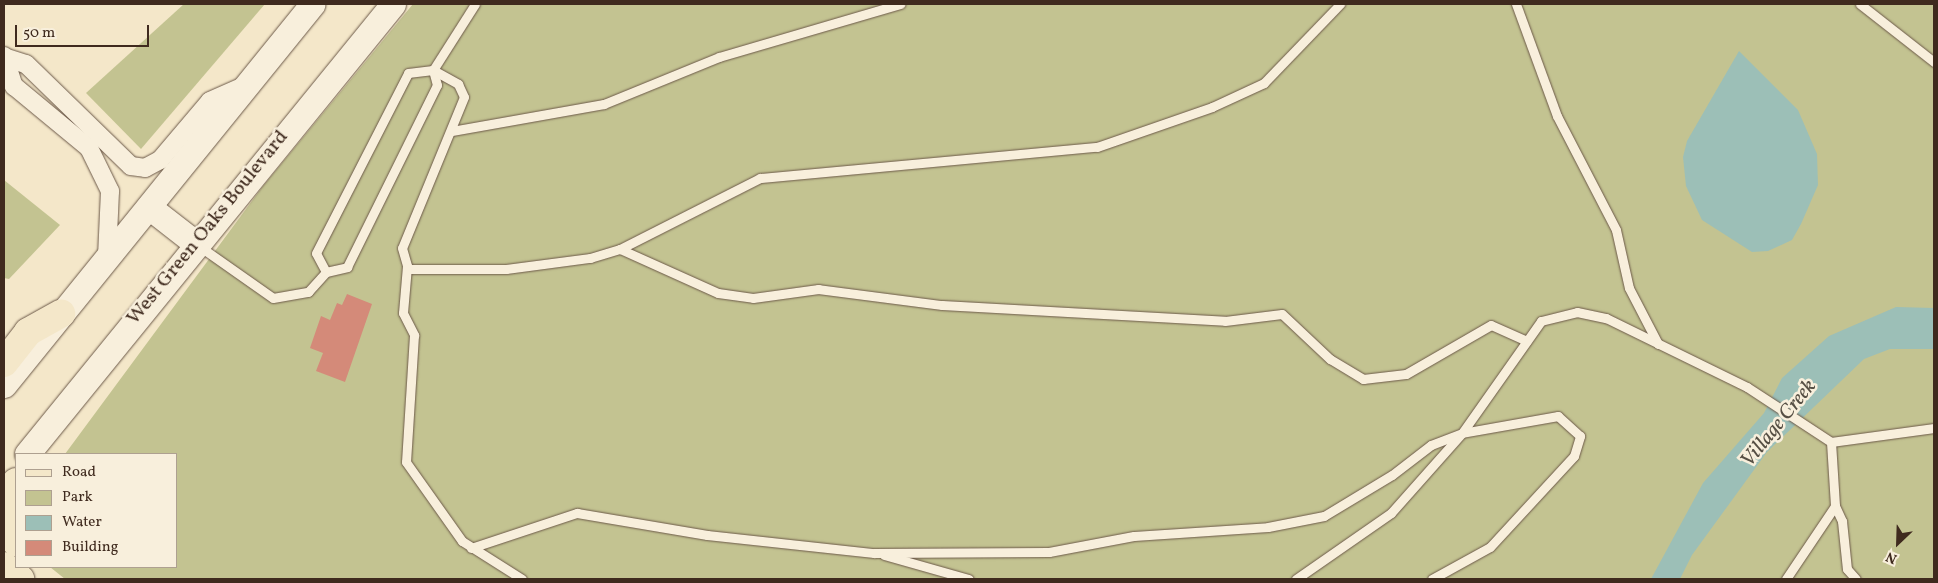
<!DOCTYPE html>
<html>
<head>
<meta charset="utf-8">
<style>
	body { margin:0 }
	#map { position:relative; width:1938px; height:583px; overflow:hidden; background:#f4e7c9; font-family:Vollkorn,serif }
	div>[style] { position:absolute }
	.green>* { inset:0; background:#c3c391 }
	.water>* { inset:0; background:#9cbfb7 }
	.building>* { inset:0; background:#d48a79 }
	.roads { filter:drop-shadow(0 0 1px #6c5949) drop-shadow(0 0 1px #6c5949) }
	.service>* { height:9px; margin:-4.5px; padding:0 4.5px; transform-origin:4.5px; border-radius:4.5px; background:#f8efdc }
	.minor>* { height:18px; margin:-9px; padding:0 9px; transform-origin:9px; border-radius:9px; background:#f8efdc }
	.secondary>* { height:25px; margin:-12.5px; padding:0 12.5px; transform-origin:12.5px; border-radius:12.5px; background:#f8efdc }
	.primary>* { height:28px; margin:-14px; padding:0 14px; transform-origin:14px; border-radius:14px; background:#f4e7c9 }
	span { translate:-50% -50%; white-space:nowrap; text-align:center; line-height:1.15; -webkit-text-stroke:5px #f8efdc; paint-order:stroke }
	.street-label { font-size:20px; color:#3f2a1e }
	.water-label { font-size:21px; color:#564f44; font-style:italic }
	.frame { position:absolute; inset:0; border:5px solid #3f2a1e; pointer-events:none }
	.legend { position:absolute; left:15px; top:453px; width:162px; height:115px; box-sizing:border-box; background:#f8efdc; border:1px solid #aea090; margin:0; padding:6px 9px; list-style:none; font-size:15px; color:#3f2a1e }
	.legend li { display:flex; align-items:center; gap:10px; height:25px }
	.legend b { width:25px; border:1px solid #aea090 }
	.north { position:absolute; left:1873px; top:518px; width:50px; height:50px; -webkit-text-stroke:4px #f8efdc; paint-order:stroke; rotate:204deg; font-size:14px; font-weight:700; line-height:20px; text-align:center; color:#3f2a1e }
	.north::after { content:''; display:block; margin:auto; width:18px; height:22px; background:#3f2a1e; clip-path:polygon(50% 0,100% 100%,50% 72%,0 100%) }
	.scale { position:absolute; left:15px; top:25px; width:134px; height:22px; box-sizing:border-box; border:2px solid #3f2a1e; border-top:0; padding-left:6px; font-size:15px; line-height:18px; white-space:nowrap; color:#3f2a1e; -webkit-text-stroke:4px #f8efdc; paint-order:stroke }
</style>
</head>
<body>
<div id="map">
	<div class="green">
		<i style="clip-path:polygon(184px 4px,265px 4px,141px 149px,86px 93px)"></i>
		<i style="clip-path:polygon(413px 4px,1934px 4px,1934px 579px,65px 579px,50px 567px,176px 567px,176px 454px,65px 454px,263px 186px)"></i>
		<i style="clip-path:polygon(4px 180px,60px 225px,9px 279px,4px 278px)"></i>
	</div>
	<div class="water">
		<i style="clip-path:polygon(1739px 51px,1798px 110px,1817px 154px,1818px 185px,1801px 224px,1792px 240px,1768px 251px,1752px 252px,1702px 220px,1686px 186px,1683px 157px,1687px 141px)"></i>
		<i style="clip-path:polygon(1896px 307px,1934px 308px,1934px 349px,1890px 349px,1864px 359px,1767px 452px,1692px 555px,1680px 579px,1651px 579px,1703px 483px,1764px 413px,1782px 378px,1829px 336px)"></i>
	</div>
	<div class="building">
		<i style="clip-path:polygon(347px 294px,372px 304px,345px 382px,316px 371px,323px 353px,310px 348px,321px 316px,330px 320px,337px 303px,342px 305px)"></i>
	</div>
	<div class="roads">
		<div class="service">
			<i style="left:1516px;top:4px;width:119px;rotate:69.9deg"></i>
			<i style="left:1557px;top:116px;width:128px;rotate:62.6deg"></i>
			<i style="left:1616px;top:230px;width:59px;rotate:77.4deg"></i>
			<i style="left:1629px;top:288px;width:63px;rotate:62.6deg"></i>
			<i style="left:1860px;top:4px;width:94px;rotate:38.1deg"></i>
			<i style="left:452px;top:131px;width:154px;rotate:-10.1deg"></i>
			<i style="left:604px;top:104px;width:124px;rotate:-22.2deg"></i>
			<i style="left:719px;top:57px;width:189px;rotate:-16.3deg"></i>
			<i style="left:199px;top:246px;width:90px;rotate:35.1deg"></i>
			<i style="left:273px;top:298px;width:36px;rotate:-10deg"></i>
			<i style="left:308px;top:292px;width:27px;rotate:-48deg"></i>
			<i style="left:326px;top:272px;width:22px;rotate:-13deg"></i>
			<i style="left:347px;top:267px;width:203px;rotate:-63.7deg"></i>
			<i style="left:437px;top:85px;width:16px;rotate:-105deg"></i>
			<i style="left:433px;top:70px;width:78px;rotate:-57.5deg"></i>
			<i style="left:620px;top:249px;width:157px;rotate:-26.9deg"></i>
			<i style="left:760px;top:178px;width:338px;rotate:-5.3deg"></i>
			<i style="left:1097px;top:147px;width:122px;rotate:-19.2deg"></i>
			<i style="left:1212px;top:107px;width:57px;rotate:-24.8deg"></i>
			<i style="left:1264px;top:83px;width:110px;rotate:-46.1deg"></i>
			<i style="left:407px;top:269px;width:99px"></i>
			<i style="left:506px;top:269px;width:85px;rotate:-7.5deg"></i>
			<i style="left:590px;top:258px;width:31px;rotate:-17deg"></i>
			<i style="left:620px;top:249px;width:107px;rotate:24.2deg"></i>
			<i style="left:718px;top:293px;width:35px;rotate:8deg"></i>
			<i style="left:753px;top:298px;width:66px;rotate:-7.9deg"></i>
			<i style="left:818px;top:289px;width:125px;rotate:7.4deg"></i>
			<i style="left:942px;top:305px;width:283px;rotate:3.2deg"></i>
			<i style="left:1225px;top:321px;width:57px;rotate:-7deg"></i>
			<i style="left:1282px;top:314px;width:66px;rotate:43.2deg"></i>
			<i style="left:1330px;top:359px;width:39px;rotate:31deg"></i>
			<i style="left:1363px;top:379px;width:43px;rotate:-6.6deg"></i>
			<i style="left:1406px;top:374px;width:98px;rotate:-30deg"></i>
			<i style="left:1491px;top:325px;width:39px;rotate:24deg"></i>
			<i style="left:326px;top:272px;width:21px;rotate:-118deg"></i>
			<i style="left:316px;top:253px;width:202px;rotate:-62.9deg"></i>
			<i style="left:408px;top:73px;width:25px;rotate:-7deg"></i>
			<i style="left:433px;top:70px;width:29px;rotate:29deg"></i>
			<i style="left:458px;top:84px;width:14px;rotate:65deg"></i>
			<i style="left:464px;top:97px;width:163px;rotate:112.3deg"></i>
			<i style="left:402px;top:248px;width:19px;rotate:74deg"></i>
			<i style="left:407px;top:266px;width:47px;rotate:94.9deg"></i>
			<i style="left:403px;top:313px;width:25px;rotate:63deg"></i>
			<i style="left:414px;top:335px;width:127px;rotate:93.6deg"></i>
			<i style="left:406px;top:462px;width:97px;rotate:54.7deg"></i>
			<i style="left:462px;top:541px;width:71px;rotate:32.3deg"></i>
			<i style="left:1462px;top:433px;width:137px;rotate:-54.8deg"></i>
			<i style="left:1541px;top:321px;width:37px;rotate:-14deg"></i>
			<i style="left:1577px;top:312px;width:30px;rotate:12deg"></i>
			<i style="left:1606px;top:318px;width:157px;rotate:26.1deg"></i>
			<i style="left:1747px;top:387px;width:100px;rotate:33.2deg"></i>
			<i style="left:1831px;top:442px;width:64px;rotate:86.4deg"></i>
			<i style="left:1835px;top:506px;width:88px;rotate:123.9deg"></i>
			<i style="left:1831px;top:442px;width:104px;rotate:-7.7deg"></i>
			<i style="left:1835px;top:506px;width:17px;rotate:65deg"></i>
			<i style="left:1842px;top:521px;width:48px;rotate:84.1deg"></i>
			<i style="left:1847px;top:569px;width:13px;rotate:48deg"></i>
			<i style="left:471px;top:548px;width:112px;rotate:-18.3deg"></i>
			<i style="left:577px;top:513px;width:132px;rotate:9.6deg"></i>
			<i style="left:707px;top:535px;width:168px;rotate:6.2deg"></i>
			<i style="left:874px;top:553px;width:175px;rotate:-0.3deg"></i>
			<i style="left:1049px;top:552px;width:86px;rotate:-10.7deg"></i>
			<i style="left:1134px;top:536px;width:134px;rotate:-3.8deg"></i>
			<i style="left:1268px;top:527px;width:57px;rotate:-11.1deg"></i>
			<i style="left:1324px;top:516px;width:79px;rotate:-31.1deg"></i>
			<i style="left:1392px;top:475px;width:49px;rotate:-37.6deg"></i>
			<i style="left:1431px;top:445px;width:33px;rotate:-21deg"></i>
			<i style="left:1462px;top:433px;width:107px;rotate:131.6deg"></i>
			<i style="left:1391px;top:513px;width:116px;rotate:145.2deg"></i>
			<i style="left:884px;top:555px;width:88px;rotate:15.8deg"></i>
			<i style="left:1432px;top:579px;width:66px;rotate:-28.9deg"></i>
			<i style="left:1490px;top:547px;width:124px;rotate:-47.3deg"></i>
			<i style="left:1574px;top:456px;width:21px;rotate:-73deg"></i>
			<i style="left:1580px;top:436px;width:30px;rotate:-138deg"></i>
			<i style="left:1558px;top:416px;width:97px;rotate:170deg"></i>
		</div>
		<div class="minor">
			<i style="left:4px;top:56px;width:32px;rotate:72deg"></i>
			<i style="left:14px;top:86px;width:97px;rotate:39.6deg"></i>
			<i style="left:89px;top:148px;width:48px;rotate:64deg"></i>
			<i style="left:110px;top:191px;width:66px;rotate:92.6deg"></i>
			<i style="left:4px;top:57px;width:23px;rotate:18deg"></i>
			<i style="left:26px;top:64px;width:146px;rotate:44.2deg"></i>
			<i style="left:131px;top:166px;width:14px;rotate:8deg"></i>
			<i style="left:145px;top:168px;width:17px;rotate:-28deg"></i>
			<i style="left:160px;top:160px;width:77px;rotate:-49.7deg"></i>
			<i style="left:210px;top:101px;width:36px;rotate:-24deg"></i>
		</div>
		<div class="secondary">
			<i style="left:149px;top:207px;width:58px;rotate:38deg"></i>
			<i style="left:4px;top:385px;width:490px;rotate:-51deg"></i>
			<i style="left:27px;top:454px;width:580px;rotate:-50.88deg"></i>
		</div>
		<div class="primary">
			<i style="left:4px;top:363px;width:39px;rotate:-52deg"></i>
			<i style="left:28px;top:332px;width:38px;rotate:-29deg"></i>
			<i style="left:16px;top:482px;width:40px;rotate:103deg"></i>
			<i style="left:7px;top:521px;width:23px;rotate:67deg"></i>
			<i style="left:4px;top:566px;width:21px;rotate:39deg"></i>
		</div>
	</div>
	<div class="street-label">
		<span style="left:208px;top:228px;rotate:-51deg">West Green Oaks Boulevard</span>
	</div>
	<div class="water-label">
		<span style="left:1779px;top:424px;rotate:-51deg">Village Creek</span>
	</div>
	<div class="frame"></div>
	<ul class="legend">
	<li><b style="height:6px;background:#f4e7c9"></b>Road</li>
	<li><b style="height:14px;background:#c3c391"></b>Park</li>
	<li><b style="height:14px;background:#9cbfb7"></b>Water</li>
	<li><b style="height:14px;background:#d48a79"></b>Building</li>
	</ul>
	<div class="north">N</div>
	<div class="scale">50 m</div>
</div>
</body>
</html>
